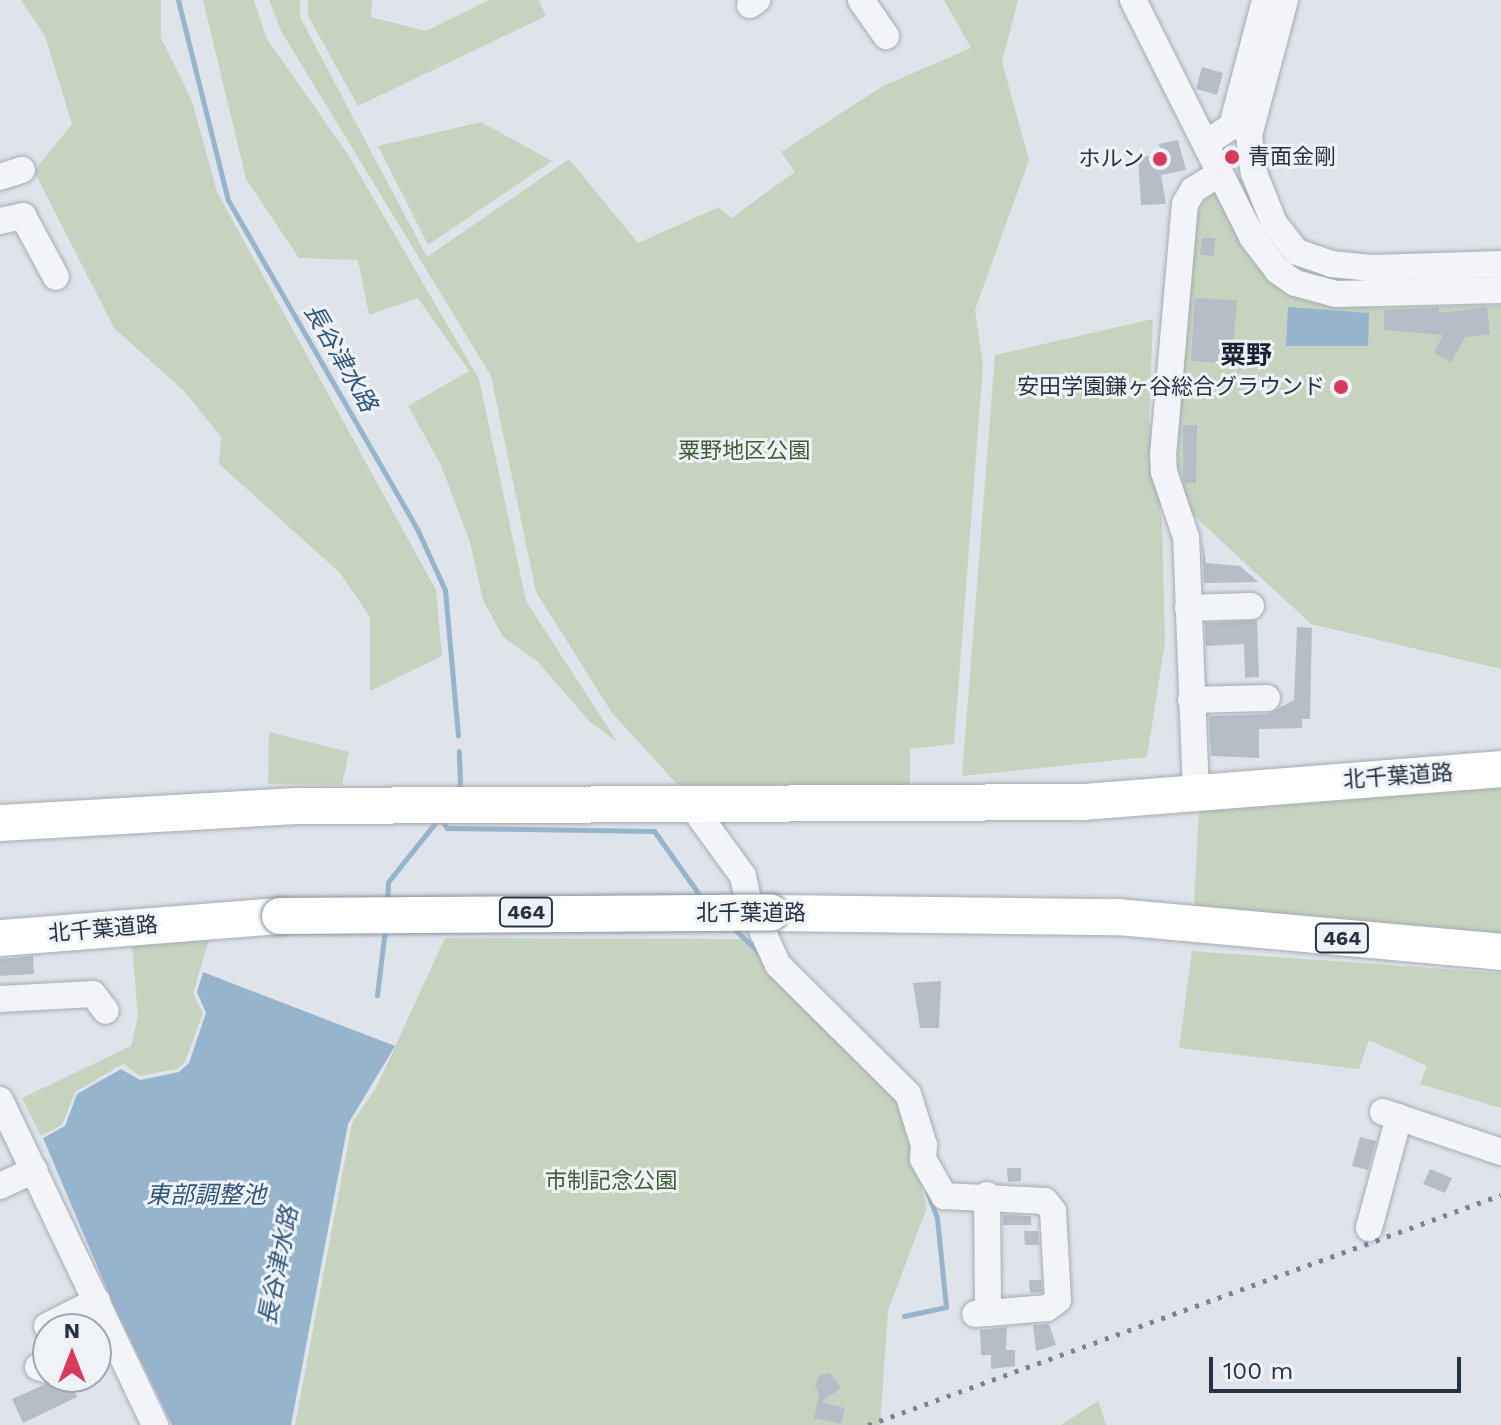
<!DOCTYPE html>
<html>
<head>
<meta charset="utf-8">
<style>
	body { margin:0 }
	#map { position:relative; width:1501px; height:1425px; overflow:hidden; background:#dfe4ea; font-family:"Work Sans","Noto Sans JP",sans-serif }
	div>[style] { position:absolute }
	.green>* { inset:0; background:#c6d4bf }
	.water>* { inset:0; background:#97b4cd }
	.stream>* { height:5px; margin:-2.5px; padding:0 2.5px; transform-origin:2.5px; border-radius:2.5px; background:#97b4cd }
	.building>* { inset:0; background:#b6bdc7 }
	.roads { filter:drop-shadow(0 0 2px #a4abb4) drop-shadow(0 0 2px #a4abb4) }
	.minor>* { height:26px; margin:-13px; padding:0 13px; transform-origin:13px; border-radius:13px; background:#f2f4f8 }
	.highway>* { height:36px; margin:-18px; padding:0 18px; transform-origin:18px; border-radius:18px; background:#fff }
	.rail>* { height:5px; margin-top:-2.5px; transform-origin:0; background:repeating-linear-gradient(90deg,#778495 0 4px,transparent 0 12px) }
	.bridges { filter:drop-shadow(0 0 2px #8592a2) drop-shadow(0 0 2px #8592a2) }
	.highway-bridge>* { height:36px; margin:-18px; padding:0 18px; transform-origin:18px; border-radius:18px; background:#fff }
	.dots>* { width:22px; height:22px; translate:-50% -50%; box-sizing:border-box; border:4px solid #eff3f7; border-radius:50% }
	span { translate:-50% -50%; white-space:nowrap; text-align:center; line-height:1.15; -webkit-text-stroke:6px #eff3f7; paint-order:stroke }
	.shield-label span { padding:2px 6px; background:#eff3f7; border:2px solid; border-radius:6px; -webkit-text-stroke-width:0 }
	.shield-label { font-size:20px; color:#263242; font-weight:700 }
	.poi-label { font-size:22px; color:#263242 }
	.left { translate:0 -50%; text-align:left }
	.right { translate:-100% -50%; text-align:right }
	.park-label { font-size:22px; color:#3d5f32 }
	.street-label { font-size:22px; color:#263242 }
	.water-label { font-size:24px; color:#2d537a; font-style:italic }
	.quarter-label { font-size:26px; color:#192333; font-weight:700 }
	.north { position:absolute; left:32px; top:1313px; width:80px; height:80px; box-sizing:border-box; background:#eff3f7; border:2px solid #9fa6af; border-radius:50%; rotate:0deg; font-size:22px; font-weight:700; line-height:32px; text-align:center; color:#263242 }
	.north::after { content:''; display:block; margin:auto; width:28px; height:36px; background:#da3959; clip-path:polygon(50% 0,100% 100%,50% 72%,0 100%) }
	.scale { position:absolute; left:1209px; top:1357px; width:252px; height:36px; box-sizing:border-box; border:4px solid #263242; border-top:0; padding-left:10px; font-size:24px; line-height:28px; white-space:nowrap; color:#263242; -webkit-text-stroke:6px #eff3f7; paint-order:stroke }
</style>
</head>
<body>
<div id="map">
	<div class="green">
		<i style="clip-path:polygon(21px 0,161px 0,161px 38px,192px 101px,217px 192px,436px 590px,442px 656px,370px 691px,370px 617px,340px 573px,219px 464px,221px 437px,185px 392px,114px 328px,34px 171px,72px 124px,45px 36px)"></i>
		<i style="clip-path:polygon(203px 0,254px 0,267px 39px,347px 153px,479px 379px,526px 601px,618px 743px,590px 722px,537px 661px,503px 637px,483px 600px,470px 542px,441px 465px,408px 406px,469px 371px,418px 298px,369px 315px,358px 260px,299px 258px,246px 179px)"></i>
		<i style="clip-path:polygon(269px 0,300px 0,300px 17px,427px 257px,569px 159px,638px 243px,719px 207px,731px 218px,795px 172px,781px 152px,883px 86px,971px 48px,944px 0,1018px 0,1002px 62px,1029px 160px,975px 310px,983px 365px,954px 744px,910px 749px,910px 785px,678px 785px,612px 713px,536px 592px,491px 376px,281px 31px)"></i>
		<i style="clip-path:polygon(308px 0,372px 0,371px 17px,426px 31px,489px 0,539px 0,546px 16px,358px 106px,308px 16px)"></i>
		<i style="clip-path:polygon(481px 122px,552px 161px,428px 245px,378px 146px)"></i>
		<i style="clip-path:polygon(1216px 185px,1248px 255px,1303px 299px,1370px 308px,1501px 305px,1501px 669px,1311px 624px,1189px 511px,1177px 466px,1190px 223px)"></i>
		<i style="clip-path:polygon(1153px 319px,1149px 419px,1162px 522px,1165px 642px,1147px 757px,962px 776px,995px 355px)"></i>
		<i style="clip-path:polygon(269px 732px,349px 752px,342px 785px,268px 784px)"></i>
		<i style="clip-path:polygon(1501px 778px,1501px 936px,1205px 914px,1194px 902px,1199px 812px,1207px 803px)"></i>
		<i style="clip-path:polygon(445px 938px,749px 939px,896px 1095px,927px 1208px,888px 1310px,880px 1425px,295px 1425px,352px 1123px,376px 1088px)"></i>
		<i style="clip-path:polygon(209px 940px,193px 993px,203px 1013px,185px 1062px,177px 1069px,140px 1076px,123px 1064px,75px 1092px,62px 1125px,41px 1136px,22px 1098px,131px 1046px,138px 1017px,132px 945px)"></i>
		<i style="clip-path:polygon(1192px 951px,1501px 973px,1501px 1108px,1420px 1084px,1427px 1066px,1369px 1040px,1359px 1069px,1179px 1048px)"></i>
		<i style="clip-path:polygon(1098px 1400px,1106px 1425px,1061px 1425px,1098px 1401px)"></i>
	</div>
	<div class="water">
		<i style="clip-path:polygon(1288px 307px,1369px 313px,1368px 346px,1286px 346px)"></i>
		<i style="clip-path:polygon(203px 972px,395px 1046px,348px 1124px,291px 1425px,172px 1425px,114px 1306px,43px 1138px,65px 1126px,77px 1094px,121px 1069px,140px 1080px,179px 1072px,189px 1063px,206px 1013px,197px 992px)"></i>
	</div>
	<div class="stream">
		<i style="left:178px;top:0;width:206px;rotate:76deg"></i>
		<i style="left:228px;top:200px;width:382px;rotate:60.1deg"></i>
		<i style="left:418px;top:531px;width:65px;rotate:65.4deg"></i>
		<i style="left:445px;top:590px;width:146px;rotate:84.9deg"></i>
		<i style="left:455px;top:793px;width:10px;rotate:-61deg"></i>
		<i style="left:460px;top:784px;width:33px;rotate:-92deg"></i>
		<i style="left:441px;top:819px;width:11px;rotate:56deg"></i>
		<i style="left:447px;top:828px;width:207px;rotate:0.8deg"></i>
		<i style="left:654px;top:831px;width:85px;rotate:54.6deg"></i>
		<i style="left:387px;top:903px;width:21px;rotate:-87deg"></i>
		<i style="left:388px;top:882px;width:82px;rotate:-51.4deg"></i>
		<i style="left:733px;top:928px;width:38px;rotate:43deg"></i>
		<i style="left:377px;top:995px;width:66px;rotate:-83.1deg"></i>
		<i style="left:904px;top:1316px;width:43px;rotate:-12.1deg"></i>
		<i style="left:946px;top:1307px;width:89px;rotate:-95.8deg"></i>
		<i style="left:937px;top:1218px;width:27px;rotate:-110deg"></i>
	</div>
	<div class="building">
		<i style="clip-path:polygon(1202px 67px,1223px 73px,1217px 95px,1196px 89px)"></i>
		<i style="clip-path:polygon(1178px 140px,1186px 170px,1161px 175px,1166px 204px,1141px 205px,1138px 158px,1161px 153px,1159px 144px)"></i>
		<i style="clip-path:polygon(1202px 238px,1215px 238px,1214px 256px,1200px 255px)"></i>
		<i style="clip-path:polygon(1195px 298px,1237px 300px,1232px 364px,1191px 361px)"></i>
		<i style="clip-path:polygon(1487px 307px,1490px 334px,1465px 337px,1451px 362px,1434px 353px,1443px 335px,1384px 330px,1384px 310px,1439px 308px,1439px 313px)"></i>
		<i style="clip-path:polygon(1183px 425px,1197px 425px,1196px 483px,1185px 483px,1183px 477px)"></i>
		<i style="clip-path:polygon(1202px 538px,1206px 563px,1240px 566px,1258px 582px,1204px 583px)"></i>
		<i style="clip-path:polygon(1257px 620px,1259px 677px,1245px 678px,1244px 644px,1206px 646px,1205px 623px)"></i>
		<i style="clip-path:polygon(1297px 627px,1312px 628px,1310px 719px,1302px 719px,1302px 728px,1259px 729px,1259px 758px,1211px 756px,1209px 716px,1268px 714px,1294px 700px)"></i>
		<i style="clip-path:polygon(33px 956px,34px 974px,0 976px,0 959px)"></i>
		<i style="clip-path:polygon(941px 981px,939px 1028px,920px 1028px,913px 983px)"></i>
		<i style="clip-path:polygon(1360px 1137px,1376px 1141px,1368px 1170px,1352px 1166px)"></i>
		<i style="clip-path:polygon(1007px 1168px,1021px 1168px,1021px 1181px,1008px 1182px)"></i>
		<i style="clip-path:polygon(1430px 1169px,1452px 1178px,1445px 1193px,1423px 1184px)"></i>
		<i style="clip-path:polygon(1003px 1215px,1031px 1216px,1031px 1225px,1003px 1225px)"></i>
		<i style="clip-path:polygon(1024px 1231px,1038px 1231px,1039px 1245px,1025px 1245px)"></i>
		<i style="clip-path:polygon(1029px 1280px,1041px 1280px,1042px 1292px,1030px 1293px)"></i>
		<i style="clip-path:polygon(1049px 1324px,1056px 1345px,1036px 1351px,1033px 1325px)"></i>
		<i style="clip-path:polygon(1007px 1327px,1006px 1350px,1015px 1350px,1015px 1366px,991px 1369px,991px 1355px,981px 1355px,980px 1330px)"></i>
		<i style="clip-path:polygon(830px 1373px,841px 1388px,821px 1402px,845px 1408px,841px 1424px,814px 1418px,819px 1395px,815px 1385px,820px 1375px)"></i>
		<i style="clip-path:polygon(62px 1377px,100px 1377px,74px 1390px,77px 1397px,23px 1423px,12px 1399px)"></i>
	</div>
	<div class="roads">
		<div class="minor">
			<i style="left:861px;top:0;width:44px;rotate:55.2deg"></i>
			<i style="left:1133px;top:0;width:265px;rotate:63.3deg"></i>
			<i style="left:1252px;top:237px;width:43px;rotate:52.6deg"></i>
			<i style="left:1278px;top:271px;width:21px;rotate:35deg"></i>
			<i style="left:1295px;top:283px;width:42px;rotate:15deg"></i>
			<i style="left:1336px;top:294px;width:165px;rotate:-1.4deg"></i>
			<i style="left:1285px;top:0;width:140px;rotate:104.9deg"></i>
			<i style="left:1249px;top:135px;width:38px;rotate:83deg"></i>
			<i style="left:1254px;top:173px;width:54px;rotate:68.2deg"></i>
			<i style="left:1274px;top:223px;width:37px;rotate:52deg"></i>
			<i style="left:1297px;top:252px;width:36px;rotate:19deg"></i>
			<i style="left:1331px;top:264px;width:41px;rotate:5.6deg"></i>
			<i style="left:1372px;top:268px;width:129px;rotate:-1.8deg"></i>
			<i style="left:750px;top:5px;width:9px;rotate:-36deg"></i>
			<i style="left:1206px;top:143px;width:31px;rotate:-33deg"></i>
			<i style="left:1232px;top:126px;width:130px;rotate:-75.3deg"></i>
			<i style="left:0;top:177px;width:23px;rotate:-18deg"></i>
			<i style="left:0;top:221px;width:24px;rotate:-12deg"></i>
			<i style="left:23px;top:216px;width:69px;rotate:61.6deg"></i>
			<i style="left:1188px;top:608px;width:63px;rotate:-1.8deg"></i>
			<i style="left:1191px;top:700px;width:76px;rotate:-1.5deg"></i>
			<i style="left:1196px;top:794px;width:257px;rotate:-92.2deg"></i>
			<i style="left:1186px;top:537px;width:69px;rotate:-108.7deg"></i>
			<i style="left:1164px;top:472px;width:17px;rotate:-93deg"></i>
			<i style="left:1163px;top:455px;width:252px;rotate:-85deg"></i>
			<i style="left:1185px;top:204px;width:16px;rotate:-60deg"></i>
			<i style="left:1193px;top:190px;width:32px;rotate:-32deg"></i>
			<i style="left:700px;top:817px;width:73px;rotate:53.9deg"></i>
			<i style="left:743px;top:876px;width:25px;rotate:78deg"></i>
			<i style="left:748px;top:900px;width:72px;rotate:65.2deg"></i>
			<i style="left:778px;top:965px;width:183px;rotate:44.8deg"></i>
			<i style="left:908px;top:1094px;width:53px;rotate:72.6deg"></i>
			<i style="left:924px;top:1145px;width:14px;rotate:94deg"></i>
			<i style="left:923px;top:1159px;width:43px;rotate:60.4deg"></i>
			<i style="left:944px;top:1196px;width:101px;rotate:2.8deg"></i>
			<i style="left:1045px;top:1201px;width:13px;rotate:51deg"></i>
			<i style="left:1053px;top:1211px;width:89px;rotate:86.8deg"></i>
			<i style="left:1058px;top:1300px;width:14px;rotate:144deg"></i>
			<i style="left:1047px;top:1308px;width:72px;rotate:175.2deg"></i>
			<i style="left:0;top:999px;width:93px;rotate:-3.1deg"></i>
			<i style="left:93px;top:994px;width:21px;rotate:53deg"></i>
			<i style="left:0;top:1100px;width:360px;rotate:64.5deg"></i>
			<i style="left:1383px;top:1112px;width:125px;rotate:18.7deg"></i>
			<i style="left:0;top:1186px;width:38px;rotate:-25deg"></i>
			<i style="left:987px;top:1195px;width:118px;rotate:89.5deg"></i>
			<i style="left:1369px;top:1228px;width:115px;rotate:-74.9deg"></i>
			<i style="left:47px;top:1326px;width:56px;rotate:-26.6deg"></i>
			<i style="left:38px;top:1367px;width:10px;rotate:17deg"></i>
		</div>
		<div class="highway">
			<i style="left:0;top:823px;width:296px;rotate:-3.3deg"></i>
			<i style="left:296px;top:806px;width:788px;rotate:-0.29deg"></i>
			<i style="left:1084px;top:802px;width:418px;rotate:-4.5deg"></i>
			<i style="left:771px;top:913px;width:347px;rotate:0.7deg"></i>
			<i style="left:1118px;top:917px;width:385px;rotate:5.2deg"></i>
			<i style="left:0;top:938px;width:281px;rotate:-4.5deg"></i>
		</div>
	</div>
	<div class="rail">
		<i style="left:868px;top:1425px;width:673px;rotate:-19.97deg"></i>
	</div>
	<div class="bridges">
		<div class="highway-bridge">
			<i style="left:280px;top:916px;width:491px;rotate:-0.4deg"></i>
		</div>
	</div>
	<div class="dots">
		<i style="left:1232px;top:157px;background:#da3959"></i>
		<i style="left:1160px;top:159px;background:#da3959"></i>
		<i style="left:1341px;top:387px;background:#da3959"></i>
	</div>
	<div class="shield-label">
		<span style="left:526px;top:912px">464</span>
		<span style="left:1342px;top:938px">464</span>
	</div>
	<div class="poi-label">
		<span class="left" style="left:1248px;top:157px">青面金剛</span>
		<span class="right" style="left:1144px;top:159px">ホルン</span>
		<span class="right" style="left:1325px;top:387px">安田学園鎌ヶ谷総合グラウンド</span>
	</div>
	<div class="park-label">
		<span style="left:744px;top:451px">粟野地区公園</span>
		<span style="left:611px;top:1181px">市制記念公園</span>
	</div>
	<div class="street-label">
		<span style="left:1398px;top:776px;rotate:-4deg">北千葉道路</span>
		<span style="left:751px;top:913px">北千葉道路</span>
		<span style="left:103px;top:929px;rotate:-5deg">北千葉道路</span>
	</div>
	<div class="water-label">
		<span style="left:340px;top:358px;rotate:60deg">長谷津水路</span>
		<span style="left:206px;top:1196px">東部調整池</span>
		<span style="left:279px;top:1266px;rotate:-79deg">長谷津水路</span>
	</div>
	<div class="quarter-label">
		<span style="left:1246px;top:356px">粟野</span>
	</div>
	<div class="north">N</div>
	<div class="scale">100 m</div>
</div>
</body>
</html>
